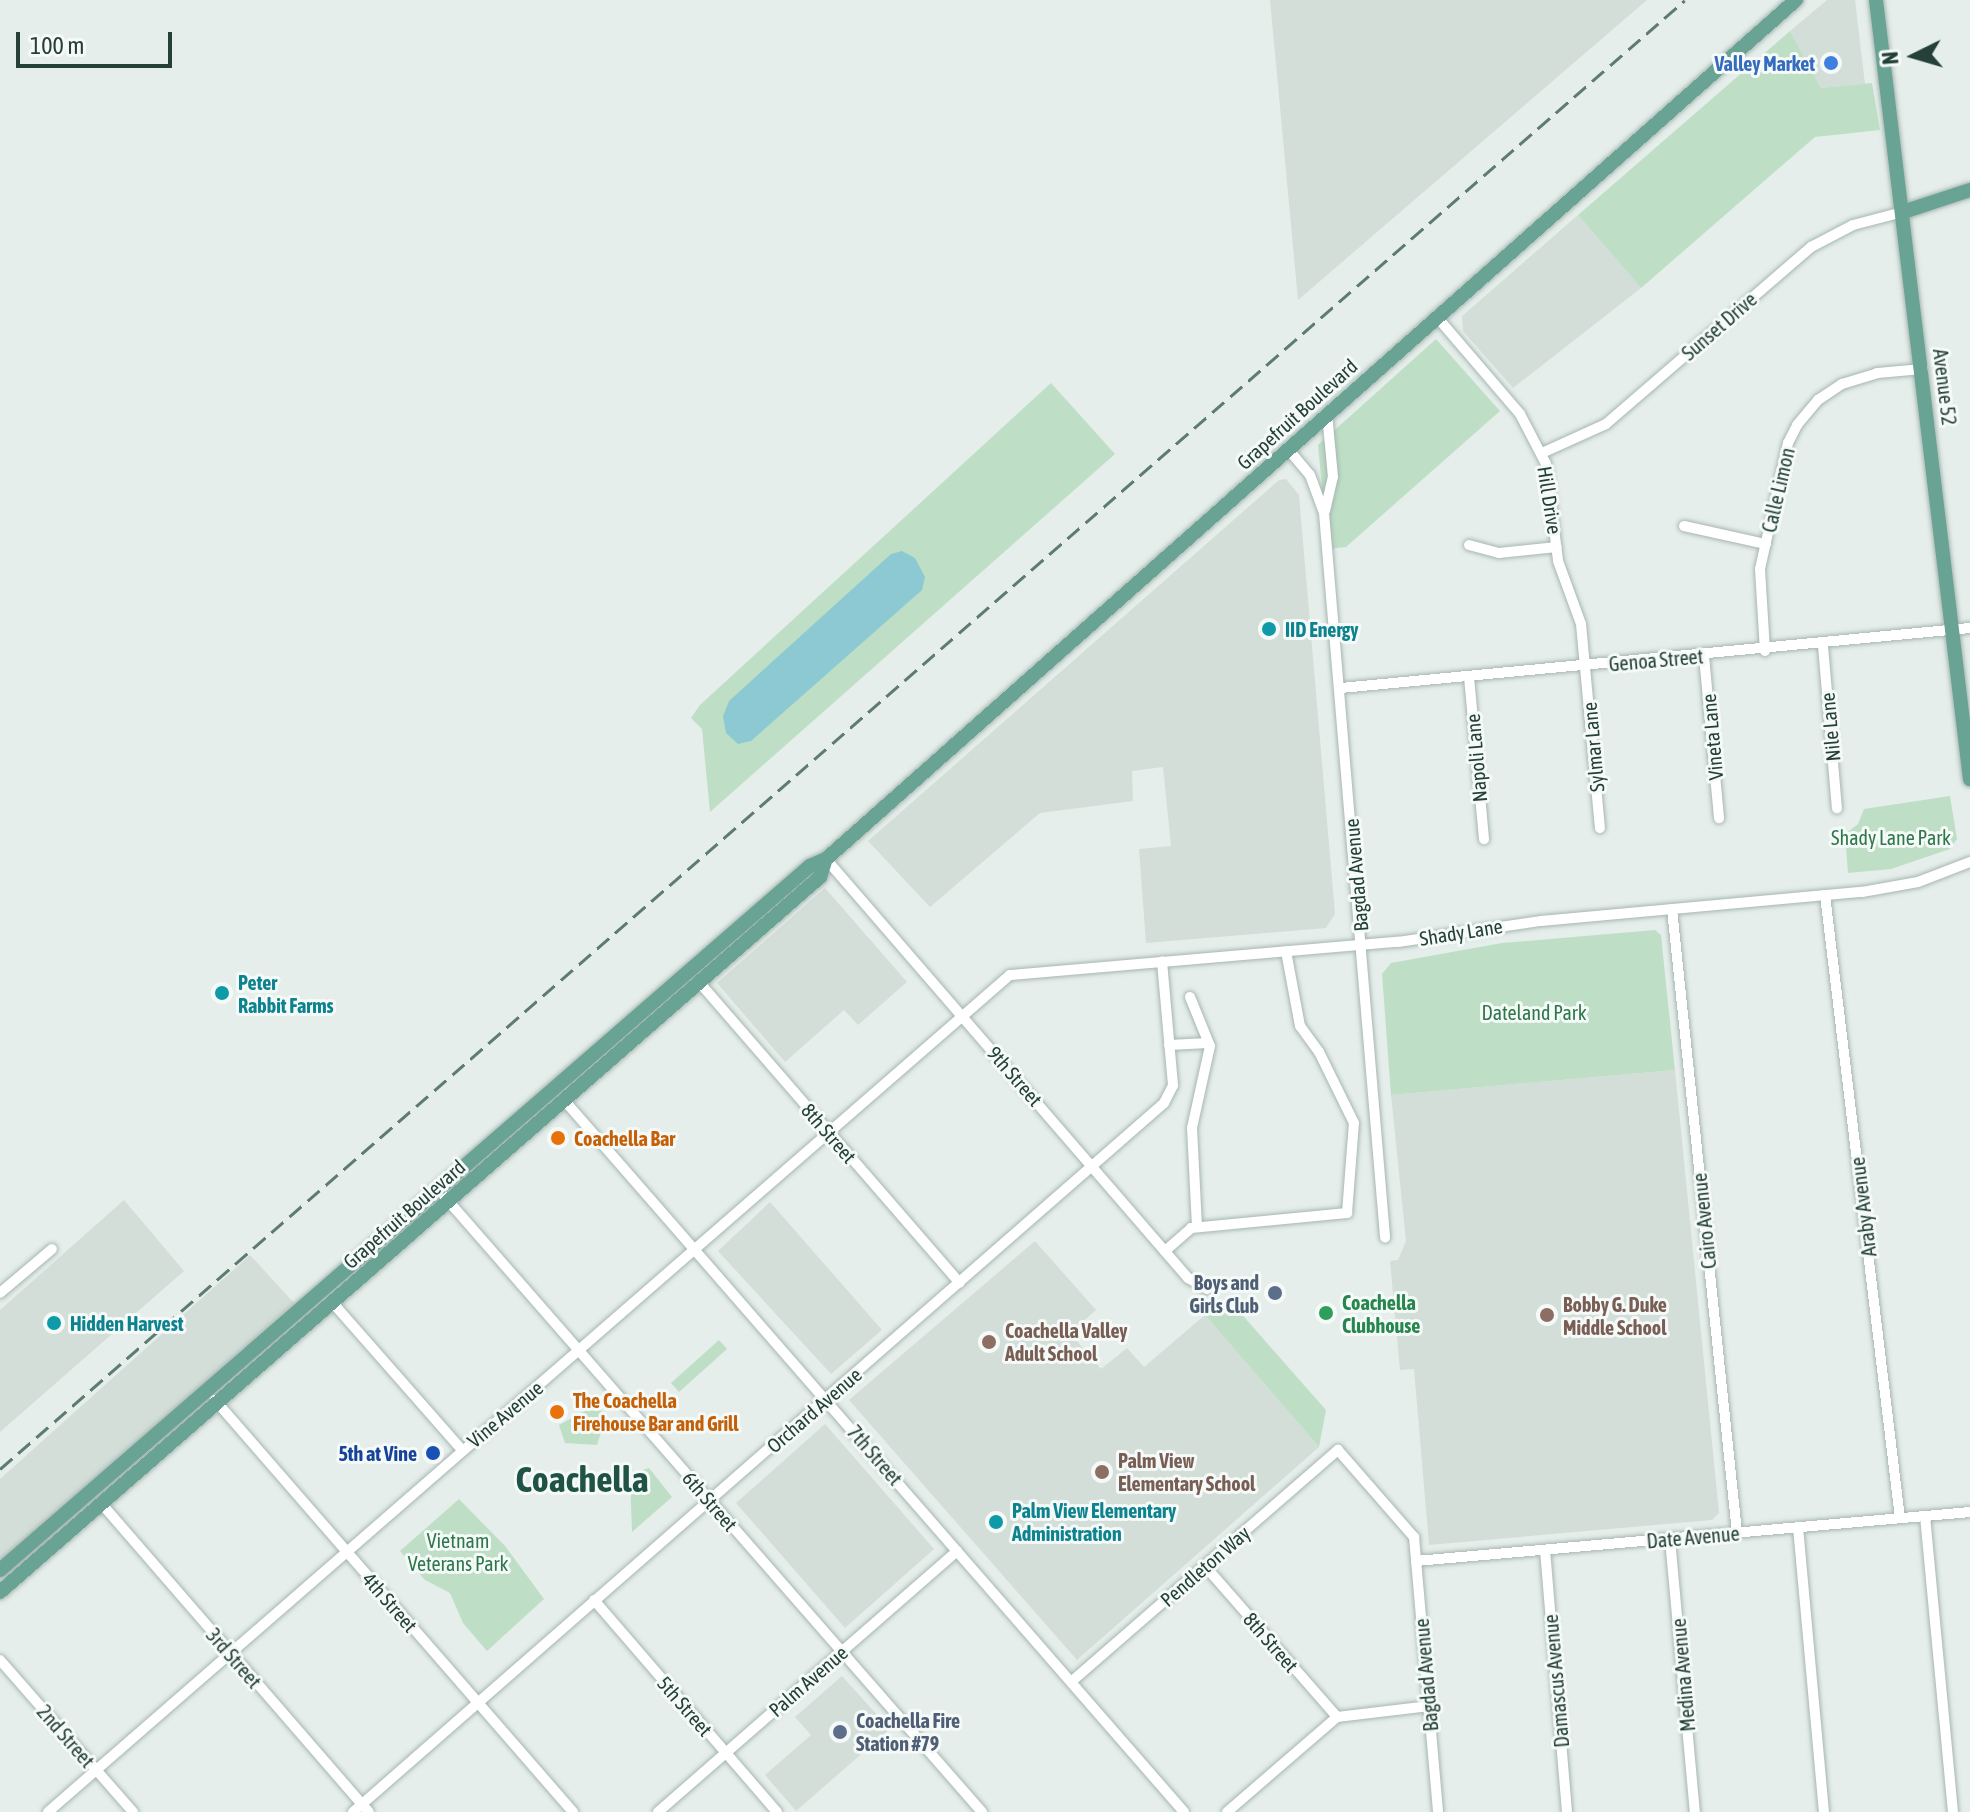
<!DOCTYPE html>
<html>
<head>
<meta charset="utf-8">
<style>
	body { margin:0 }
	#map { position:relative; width:1970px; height:1812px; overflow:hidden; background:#e5eeea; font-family:"Asap Condensed",sans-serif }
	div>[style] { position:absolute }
	.built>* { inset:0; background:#d3ded9 }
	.green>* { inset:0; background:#bedfc6 }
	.water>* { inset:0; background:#8dc9d2 }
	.roads { filter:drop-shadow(0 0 2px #a7b6b1) drop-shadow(0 0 2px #a7b6b1) }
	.minor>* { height:10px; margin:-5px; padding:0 5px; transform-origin:5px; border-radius:5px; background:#fff }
	.major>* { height:14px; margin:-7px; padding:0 7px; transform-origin:7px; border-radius:7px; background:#69a394 }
	.rail>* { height:3px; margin-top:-1.5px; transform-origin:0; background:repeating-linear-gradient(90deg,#5e7b73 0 16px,transparent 0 24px) }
	.dots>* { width:22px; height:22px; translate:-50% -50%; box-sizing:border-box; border:4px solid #f5faf8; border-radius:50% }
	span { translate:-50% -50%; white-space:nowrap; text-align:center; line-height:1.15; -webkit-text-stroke:6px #f5faf8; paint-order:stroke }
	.shop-label { font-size:20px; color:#366cbe; font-weight:700 }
	.right { translate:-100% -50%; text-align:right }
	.street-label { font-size:20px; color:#244038 }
	.culture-label { font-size:20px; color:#0d838f; font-weight:700 }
	.left { translate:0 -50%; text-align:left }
	.park-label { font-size:20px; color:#2d7749 }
	.food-label { font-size:20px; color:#c56008; font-weight:700 }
	.service-label { font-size:20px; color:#4e5e75; font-weight:700 }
	.leisure-label { font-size:20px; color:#27864d; font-weight:700 }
	.education-label { font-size:20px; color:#785e54; font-weight:700 }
	.transit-label { font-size:20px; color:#164399; font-weight:700 }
	.town-label { font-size:36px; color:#1f5345; font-weight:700 }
	.north { position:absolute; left:1874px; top:16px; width:80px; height:80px; -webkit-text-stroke:6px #f5faf8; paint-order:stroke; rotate:265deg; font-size:22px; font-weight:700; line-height:32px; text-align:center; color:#244038 }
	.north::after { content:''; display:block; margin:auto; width:28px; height:36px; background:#244038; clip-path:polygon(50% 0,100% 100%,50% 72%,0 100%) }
	.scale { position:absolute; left:16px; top:32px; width:156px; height:36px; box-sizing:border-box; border:4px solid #244038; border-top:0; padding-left:10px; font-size:24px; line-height:28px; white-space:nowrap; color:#244038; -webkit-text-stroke:6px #f5faf8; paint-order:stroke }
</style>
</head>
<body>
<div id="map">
	<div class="built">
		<i style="clip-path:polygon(1270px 0,1647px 0,1298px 300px)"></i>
		<i style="clip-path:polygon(1827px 0,1855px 0,1865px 84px,1821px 88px,1790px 31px)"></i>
		<i style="clip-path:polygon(1578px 215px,1641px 288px,1513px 388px,1463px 331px,1462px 316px)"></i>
		<i style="clip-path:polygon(1286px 479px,1299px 495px,1335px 914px,1326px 928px,1146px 943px,1139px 849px,1171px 846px,1163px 767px,1132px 771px,1133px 801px,1040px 813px,930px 907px,868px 841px,1279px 480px)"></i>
		<i style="clip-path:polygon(825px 888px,907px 982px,858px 1025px,844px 1010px,785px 1062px,717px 983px)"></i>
		<i style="clip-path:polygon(1675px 1070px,1719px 1513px,1712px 1520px,1429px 1545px,1414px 1369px,1400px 1370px,1390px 1261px,1398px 1260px,1406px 1241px,1391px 1095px)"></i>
		<i style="clip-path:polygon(124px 1200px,184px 1271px,0 1432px,0 1310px)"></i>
		<i style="clip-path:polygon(770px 1202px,882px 1330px,831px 1374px,718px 1251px)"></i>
		<i style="clip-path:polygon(1035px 1241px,1096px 1310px,1070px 1333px,1101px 1369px,1127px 1348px,1144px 1367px,1205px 1315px,1319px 1447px,1077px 1660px,849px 1400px)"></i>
		<i style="clip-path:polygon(250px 1255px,294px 1303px,0 1563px,0 1479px)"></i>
		<i style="clip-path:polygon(825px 1424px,934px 1549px,845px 1628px,736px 1503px)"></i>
		<i style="clip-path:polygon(842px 1676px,890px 1729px,796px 1811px,765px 1775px,811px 1735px,795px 1717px)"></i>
	</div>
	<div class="green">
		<i style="clip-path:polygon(1790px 31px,1821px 88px,1872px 83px,1880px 130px,1815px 137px,1641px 288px,1578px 215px)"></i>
		<i style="clip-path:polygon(1436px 339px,1500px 411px,1346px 547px,1328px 549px,1318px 445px)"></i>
		<i style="clip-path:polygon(1051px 383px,1115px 454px,710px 812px,702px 729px,691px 718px,700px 705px)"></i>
		<i style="clip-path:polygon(1950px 796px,1957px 839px,1950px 849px,1891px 869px,1848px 873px,1845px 834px,1858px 824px,1864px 809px)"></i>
		<i style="clip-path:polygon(1655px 930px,1661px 935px,1675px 1070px,1391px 1095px,1382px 974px,1391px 963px,1502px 943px)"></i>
		<i style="clip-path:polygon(1230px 1301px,1326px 1410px,1319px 1447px,1205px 1315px)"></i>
		<i style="clip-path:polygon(719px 1340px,727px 1349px,679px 1392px,671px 1383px)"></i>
		<i style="clip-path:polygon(596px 1405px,606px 1417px,597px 1445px,565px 1443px,559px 1425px)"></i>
		<i style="clip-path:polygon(649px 1468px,672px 1497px,632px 1532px,630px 1474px)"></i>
		<i style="clip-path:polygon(459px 1499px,505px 1546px,544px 1599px,487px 1651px,463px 1623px,450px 1593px,425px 1580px,400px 1551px)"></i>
	</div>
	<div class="water">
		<i style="clip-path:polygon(902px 551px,915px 558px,925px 577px,922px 590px,751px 741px,738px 744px,726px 733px,723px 716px,729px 701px,891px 554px)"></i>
	</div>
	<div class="roads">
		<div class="minor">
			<i style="left:1437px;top:317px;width:128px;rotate:49.4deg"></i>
			<i style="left:1520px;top:414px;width:56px;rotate:62.5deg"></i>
			<i style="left:1546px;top:464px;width:98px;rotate:82.9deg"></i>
			<i style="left:1558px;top:561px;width:67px;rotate:69.9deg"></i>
			<i style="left:1581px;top:624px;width:205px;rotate:84.7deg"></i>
			<i style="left:1288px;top:449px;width:34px;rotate:50deg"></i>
			<i style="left:1310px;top:475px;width:40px;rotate:69.8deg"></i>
			<i style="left:1324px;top:513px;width:727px;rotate:85.18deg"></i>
			<i style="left:1542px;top:453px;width:70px;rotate:-24.4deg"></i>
			<i style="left:1606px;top:424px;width:271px;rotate:-40.8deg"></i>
			<i style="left:1811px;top:247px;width:47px;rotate:-27.6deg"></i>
			<i style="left:1853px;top:225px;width:52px;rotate:-14.6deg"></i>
			<i style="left:1325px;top:511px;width:35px;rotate:-77deg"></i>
			<i style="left:1333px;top:477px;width:63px;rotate:-95.4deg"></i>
			<i style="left:1684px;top:526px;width:84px;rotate:12.4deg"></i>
			<i style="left:1469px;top:545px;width:31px;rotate:15deg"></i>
			<i style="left:1499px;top:553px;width:58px;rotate:-5.9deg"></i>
			<i style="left:1823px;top:646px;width:163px;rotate:85.1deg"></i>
			<i style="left:1765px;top:651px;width:82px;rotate:-93.5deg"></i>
			<i style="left:1760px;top:569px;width:129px;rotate:-77.5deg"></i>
			<i style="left:1788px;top:443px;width:20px;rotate:-63deg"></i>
			<i style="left:1797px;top:425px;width:33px;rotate:-50deg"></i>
			<i style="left:1818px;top:400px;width:29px;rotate:-34deg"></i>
			<i style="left:1842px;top:384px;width:37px;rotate:-17deg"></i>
			<i style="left:1877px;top:373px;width:46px;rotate:-5deg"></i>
			<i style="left:1704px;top:656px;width:163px;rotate:84.7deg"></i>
			<i style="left:1469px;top:677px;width:163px;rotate:84.7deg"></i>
			<i style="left:1341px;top:688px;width:632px;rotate:-5.45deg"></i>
			<i style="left:826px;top:859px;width:554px;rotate:49.17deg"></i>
			<i style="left:1188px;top:1278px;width:22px;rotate:30deg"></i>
			<i style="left:1825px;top:895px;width:627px;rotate:83.14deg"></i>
			<i style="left:1672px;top:909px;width:627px;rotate:84.05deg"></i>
			<i style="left:699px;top:982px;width:398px;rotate:49.1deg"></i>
			<i style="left:1190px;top:997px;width:53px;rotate:67.8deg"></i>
			<i style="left:1210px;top:1046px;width:84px;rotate:102.4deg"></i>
			<i style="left:1192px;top:1128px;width:99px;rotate:87.1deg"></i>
			<i style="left:1169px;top:1045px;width:39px;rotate:-3deg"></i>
			<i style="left:564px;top:1100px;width:944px;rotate:48.95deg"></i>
			<i style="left:444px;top:1196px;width:818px;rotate:48.87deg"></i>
			<i style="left:1165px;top:1251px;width:35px;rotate:-41deg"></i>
			<i style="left:1191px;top:1228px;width:157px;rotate:-5.5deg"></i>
			<i style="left:1347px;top:1213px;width:90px;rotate:-85.6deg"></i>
			<i style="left:1354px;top:1123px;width:79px;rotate:-116.2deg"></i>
			<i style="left:1319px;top:1052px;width:32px;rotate:-126deg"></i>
			<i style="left:1300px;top:1026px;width:76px;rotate:-100.6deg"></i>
			<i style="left:0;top:1293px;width:68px;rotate:-40.2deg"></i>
			<i style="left:332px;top:1302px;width:197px;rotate:48.7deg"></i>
			<i style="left:215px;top:1400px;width:546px;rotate:49.01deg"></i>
			<i style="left:101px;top:1503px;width:409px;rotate:49.1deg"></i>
			<i style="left:1925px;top:1516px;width:297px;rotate:84.6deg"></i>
			<i style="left:1798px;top:1527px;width:286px;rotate:84.8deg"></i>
			<i style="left:1670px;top:1539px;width:274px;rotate:84.8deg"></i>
			<i style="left:1545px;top:1550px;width:263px;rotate:85.2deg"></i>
			<i style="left:1416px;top:1561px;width:556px;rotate:-5.05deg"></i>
			<i style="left:1205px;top:1566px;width:201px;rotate:48.8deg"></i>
			<i style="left:594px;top:1600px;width:280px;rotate:49.2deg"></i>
			<i style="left:0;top:1660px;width:202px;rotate:48.8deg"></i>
			<i style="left:1071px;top:1682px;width:354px;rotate:-41deg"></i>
			<i style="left:1338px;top:1450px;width:116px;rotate:48.9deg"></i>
			<i style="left:1414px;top:1537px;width:276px;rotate:85deg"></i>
			<i style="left:48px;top:1812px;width:1275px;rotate:-41.03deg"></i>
			<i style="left:1010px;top:975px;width:389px;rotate:-4.9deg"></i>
			<i style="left:1398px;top:942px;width:145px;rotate:-8.4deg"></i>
			<i style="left:1541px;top:921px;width:322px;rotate:-5.2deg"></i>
			<i style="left:1862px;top:892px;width:57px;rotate:-10.1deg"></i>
			<i style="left:1918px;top:882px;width:56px;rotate:-21deg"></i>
			<i style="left:353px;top:1812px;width:1077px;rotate:-41.16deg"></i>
			<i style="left:1164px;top:1103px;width:20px;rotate:-63deg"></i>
			<i style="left:1173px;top:1085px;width:124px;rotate:-95.1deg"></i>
			<i style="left:658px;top:1812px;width:397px;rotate:-41.1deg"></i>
			<i style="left:1227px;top:1812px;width:145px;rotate:-40.8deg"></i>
			<i style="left:1337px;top:1717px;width:93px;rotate:-6.8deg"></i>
		</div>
		<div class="major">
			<i style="left:1876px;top:0;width:785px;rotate:83.12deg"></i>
			<i style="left:1903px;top:212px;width:71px;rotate:-18.2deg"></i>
			<i style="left:0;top:1570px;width:1073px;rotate:-41deg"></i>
			<i style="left:810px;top:866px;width:17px;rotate:-24deg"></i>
			<i style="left:826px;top:859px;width:1296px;rotate:-41.53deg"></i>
			<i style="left:0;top:1592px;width:1088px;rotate:-41.09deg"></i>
			<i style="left:820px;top:877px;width:19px;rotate:-72deg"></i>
		</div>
	</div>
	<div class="rail">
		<i style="left:0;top:1469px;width:2235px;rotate:-41.08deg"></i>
	</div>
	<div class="dots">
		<i style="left:1831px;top:63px;background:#3f7fe0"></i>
		<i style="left:1269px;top:629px;background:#0f9aa8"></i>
		<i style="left:222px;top:993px;background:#0f9aa8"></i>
		<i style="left:558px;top:1138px;background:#e8710a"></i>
		<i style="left:1275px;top:1293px;background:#5c6f8a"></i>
		<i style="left:1326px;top:1313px;background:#2e9e5b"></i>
		<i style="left:1547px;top:1315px;background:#8d6e63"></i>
		<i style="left:54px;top:1323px;background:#0f9aa8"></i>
		<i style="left:989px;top:1342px;background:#8d6e63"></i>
		<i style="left:557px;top:1412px;background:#e8710a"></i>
		<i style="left:433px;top:1453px;background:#1a4fb4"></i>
		<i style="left:1102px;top:1472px;background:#8d6e63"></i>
		<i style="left:996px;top:1522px;background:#0f9aa8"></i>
		<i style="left:840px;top:1732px;background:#5c6f8a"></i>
	</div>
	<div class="shop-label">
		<span class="right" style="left:1815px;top:63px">Valley Market</span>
	</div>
	<div class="street-label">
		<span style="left:1719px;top:326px;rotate:-41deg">Sunset Drive</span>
		<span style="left:1945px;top:387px;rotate:83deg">Avenue 52</span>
		<span style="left:1297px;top:414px;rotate:-42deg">Grapefruit Boulevard</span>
		<span style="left:1778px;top:490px;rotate:-77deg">Calle Limon</span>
		<span style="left:1550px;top:500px;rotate:81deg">Hill Drive</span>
		<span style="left:1656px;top:660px;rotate:-5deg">Genoa Street</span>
		<span style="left:1830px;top:727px;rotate:-95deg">Nile Lane</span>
		<span style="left:1712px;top:737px;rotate:-95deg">Vineta Lane</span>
		<span style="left:1593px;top:747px;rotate:-95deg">Sylmar Lane</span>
		<span style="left:1476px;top:758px;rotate:-95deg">Napoli Lane</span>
		<span style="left:1356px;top:875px;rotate:-95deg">Bagdad Avenue</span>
		<span style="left:1461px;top:932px;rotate:-9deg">Shady Lane</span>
		<span style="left:1015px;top:1076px;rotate:49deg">9th Street</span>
		<span style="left:829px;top:1133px;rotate:49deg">8th Street</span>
		<span style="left:1863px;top:1207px;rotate:-97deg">Araby Avenue</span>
		<span style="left:404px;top:1214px;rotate:-41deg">Grapefruit Boulevard</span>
		<span style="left:1704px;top:1221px;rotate:-96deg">Cairo Avenue</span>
		<span style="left:814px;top:1410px;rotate:-41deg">Orchard Avenue</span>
		<span style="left:505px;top:1414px;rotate:-40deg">Vine Avenue</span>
		<span style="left:875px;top:1455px;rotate:49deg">7th Street</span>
		<span style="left:710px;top:1501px;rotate:49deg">6th Street</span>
		<span style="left:1693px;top:1537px;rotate:-5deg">Date Avenue</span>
		<span style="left:1205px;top:1566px;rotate:-41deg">Pendleton Way</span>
		<span style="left:390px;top:1602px;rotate:49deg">4th Street</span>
		<span style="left:1271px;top:1642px;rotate:49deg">8th Street</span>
		<span style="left:234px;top:1658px;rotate:49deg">3rd Street</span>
		<span style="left:1426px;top:1675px;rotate:-95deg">Bagdad Avenue</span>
		<span style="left:1683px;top:1675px;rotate:-95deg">Medina Avenue</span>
		<span style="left:808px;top:1681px;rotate:-41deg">Palm Avenue</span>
		<span style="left:1556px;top:1681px;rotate:-95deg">Damascus Avenue</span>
		<span style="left:685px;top:1706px;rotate:49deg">5th Street</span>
		<span style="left:66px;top:1736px;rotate:49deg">2nd Street</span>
	</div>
	<div class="culture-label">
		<span class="left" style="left:1285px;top:629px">IID Energy</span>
		<span class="left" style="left:238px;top:994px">Peter<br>Rabbit Farms</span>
		<span class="left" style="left:70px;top:1323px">Hidden Harvest</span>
		<span class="left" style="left:1012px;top:1522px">Palm View Elementary<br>Administration</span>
	</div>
	<div class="park-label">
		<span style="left:1891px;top:837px">Shady Lane Park</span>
		<span style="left:1534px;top:1012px">Dateland Park</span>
		<span style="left:458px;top:1552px">Vietnam<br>Veterans Park</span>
	</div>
	<div class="food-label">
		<span class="left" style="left:574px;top:1138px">Coachella Bar</span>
		<span class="left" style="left:573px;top:1412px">The Coachella<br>Firehouse Bar and Grill</span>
	</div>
	<div class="service-label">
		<span class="right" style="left:1259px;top:1294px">Boys and<br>Girls Club</span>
		<span class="left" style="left:856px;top:1732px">Coachella Fire<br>Station #79</span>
	</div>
	<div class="leisure-label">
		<span class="left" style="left:1342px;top:1314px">Coachella<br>Clubhouse</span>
	</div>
	<div class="education-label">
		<span class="left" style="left:1563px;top:1316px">Bobby G. Duke<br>Middle School</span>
		<span class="left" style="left:1005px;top:1342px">Coachella Valley<br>Adult School</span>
		<span class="left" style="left:1118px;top:1472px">Palm View<br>Elementary School</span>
	</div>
	<div class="transit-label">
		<span class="right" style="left:417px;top:1453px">5th at Vine</span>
	</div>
	<div class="town-label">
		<span style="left:582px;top:1480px">Coachella</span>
	</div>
	<div class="north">N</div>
	<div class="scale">100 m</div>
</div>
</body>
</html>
